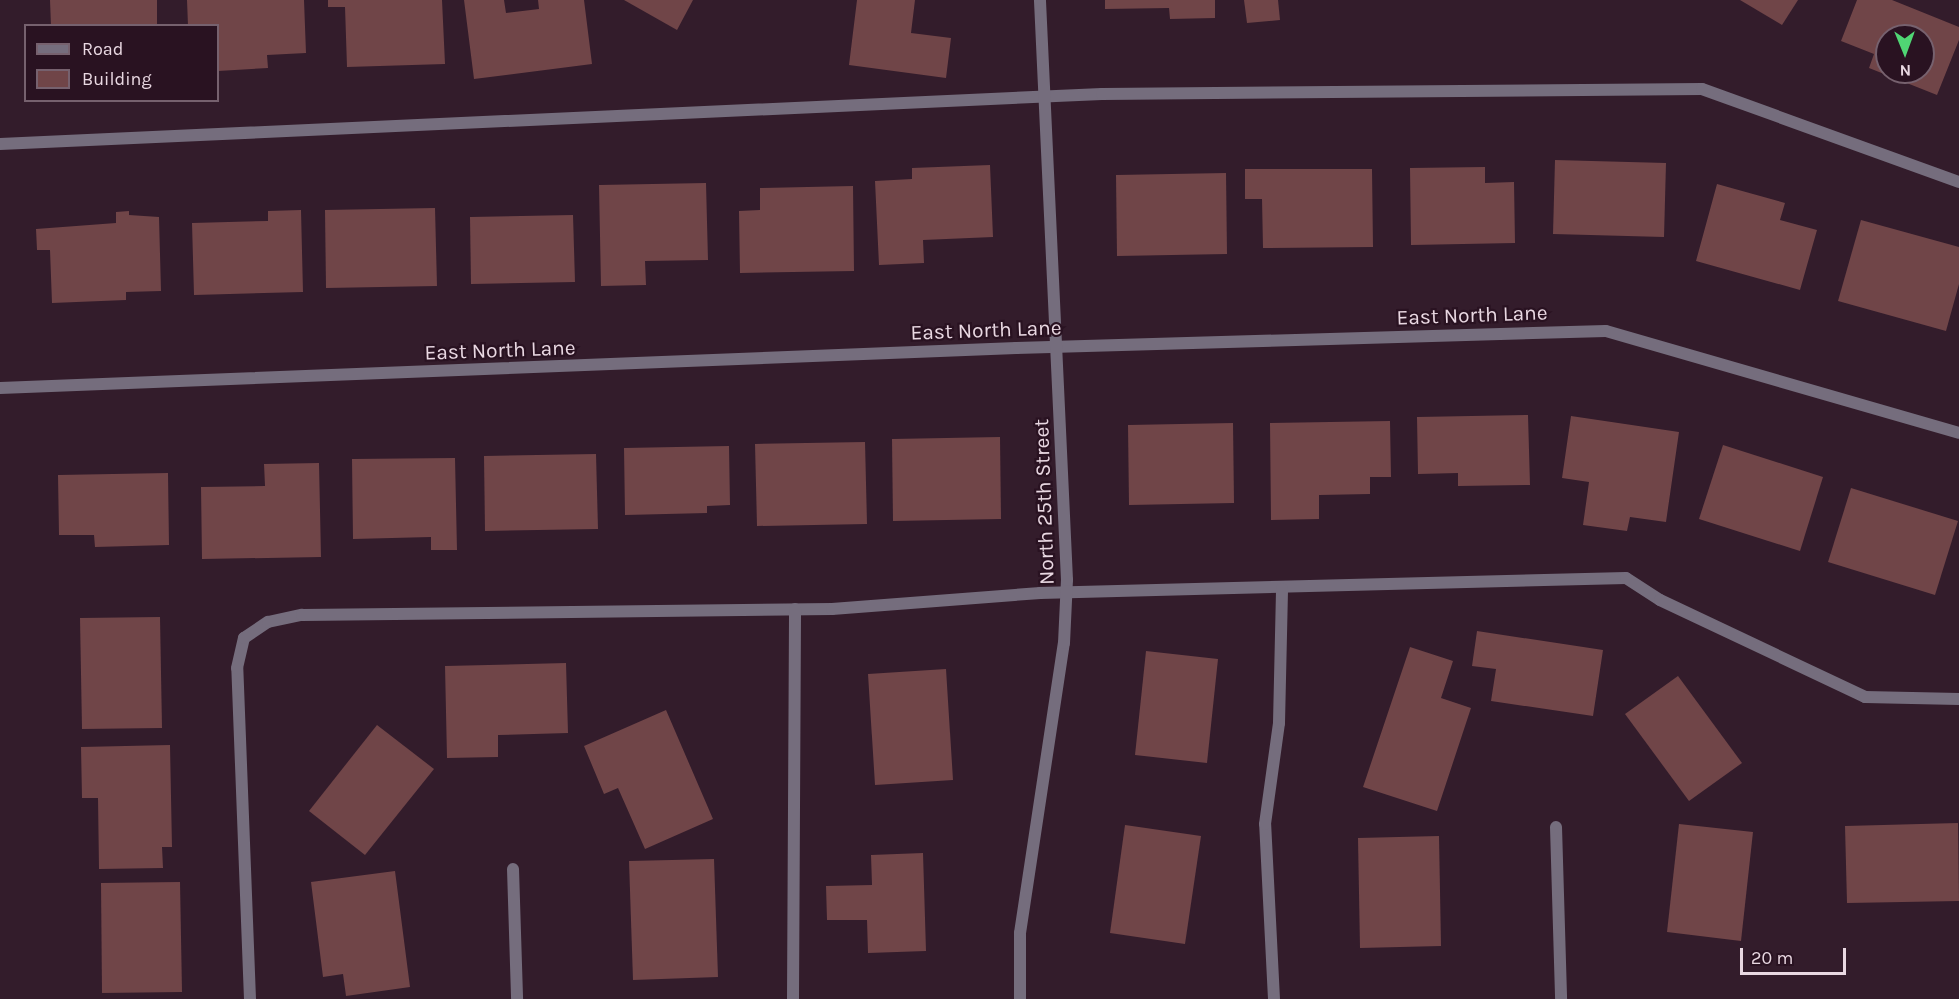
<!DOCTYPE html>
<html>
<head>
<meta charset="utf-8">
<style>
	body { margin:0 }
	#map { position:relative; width:1959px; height:999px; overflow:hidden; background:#331c2b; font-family:Karla,sans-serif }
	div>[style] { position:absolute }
	.building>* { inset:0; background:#704548 }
	.lane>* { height:12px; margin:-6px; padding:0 6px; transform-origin:6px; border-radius:6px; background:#756d7d }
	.street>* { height:12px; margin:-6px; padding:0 6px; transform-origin:6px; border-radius:6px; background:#756d7d }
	span { translate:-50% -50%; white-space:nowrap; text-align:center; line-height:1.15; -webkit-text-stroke:4.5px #291221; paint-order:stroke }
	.street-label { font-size:21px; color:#e9d8e2 }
	.legend { position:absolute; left:24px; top:24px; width:195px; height:78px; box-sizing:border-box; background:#291221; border:2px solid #76616e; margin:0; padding:8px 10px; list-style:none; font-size:18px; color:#e9d8e2 }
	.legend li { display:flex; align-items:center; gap:12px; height:30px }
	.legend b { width:30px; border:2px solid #76616e }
	.north { position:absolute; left:1875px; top:24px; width:60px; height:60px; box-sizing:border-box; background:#291221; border:2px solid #76616e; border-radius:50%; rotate:179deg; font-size:16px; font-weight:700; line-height:24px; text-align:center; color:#e9d8e2 }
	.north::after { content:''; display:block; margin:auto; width:21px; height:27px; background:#50d674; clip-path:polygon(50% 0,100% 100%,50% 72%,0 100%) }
	.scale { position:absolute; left:1740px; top:948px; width:106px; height:27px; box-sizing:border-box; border:3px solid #e9d8e2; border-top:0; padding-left:8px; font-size:18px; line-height:21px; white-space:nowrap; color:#e9d8e2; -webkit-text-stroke:4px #291221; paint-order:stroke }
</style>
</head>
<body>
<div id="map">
	<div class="building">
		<i style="clip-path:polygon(50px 0,157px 0,157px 26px,51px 26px)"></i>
		<i style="clip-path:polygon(187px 0,304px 0,306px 53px,267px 55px,268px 68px,218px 71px,218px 26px,188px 26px)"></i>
		<i style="clip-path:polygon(328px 0,442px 0,445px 64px,347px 67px,345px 7px,328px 7px)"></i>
		<i style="clip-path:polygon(464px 0,504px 0,506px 13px,539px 9px,538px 0,584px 0,592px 64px,474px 79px)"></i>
		<i style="clip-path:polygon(624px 0,693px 0,677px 30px)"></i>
		<i style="clip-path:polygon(857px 0,915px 0,911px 33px,951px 38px,946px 78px,849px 65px)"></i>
		<i style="clip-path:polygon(1105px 0,1215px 0,1215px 18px,1170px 19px,1169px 8px,1105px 9px)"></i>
		<i style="clip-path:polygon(1244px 0,1278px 0,1280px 20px,1247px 23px)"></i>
		<i style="clip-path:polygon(1740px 0,1798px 0,1782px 25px)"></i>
		<i style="clip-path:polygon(evenodd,1857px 0,1892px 0,1959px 27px,1959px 40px,1937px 95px,1869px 68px,1874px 54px,1841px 41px,1857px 0,1887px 36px,1923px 36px,1923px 72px,1887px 72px,1887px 36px)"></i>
		<i style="clip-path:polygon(1555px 160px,1666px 163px,1664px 237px,1553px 234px)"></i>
		<i style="clip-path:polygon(990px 165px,993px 237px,923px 240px,924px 263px,879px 265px,875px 181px,912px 179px,912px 168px)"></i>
		<i style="clip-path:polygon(1485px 167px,1485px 183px,1514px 182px,1515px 243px,1411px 245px,1410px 168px)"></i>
		<i style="clip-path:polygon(1245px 169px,1372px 169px,1373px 247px,1263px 248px,1262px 199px,1245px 199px)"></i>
		<i style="clip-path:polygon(1226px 173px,1227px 254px,1117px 256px,1116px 175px)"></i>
		<i style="clip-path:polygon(706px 183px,708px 260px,645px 261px,646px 285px,601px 286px,599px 185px)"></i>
		<i style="clip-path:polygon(1717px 184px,1785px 203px,1780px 220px,1817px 230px,1800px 290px,1696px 261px)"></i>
		<i style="clip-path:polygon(853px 186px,854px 271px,740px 273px,739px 211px,760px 210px,760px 188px)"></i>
		<i style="clip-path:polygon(435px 208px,437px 286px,326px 288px,325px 210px)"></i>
		<i style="clip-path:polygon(301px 210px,303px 292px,194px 295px,192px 223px,268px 221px,268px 211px)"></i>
		<i style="clip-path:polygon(129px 211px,129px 215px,159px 217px,161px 291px,126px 292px,126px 300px,52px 303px,50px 250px,37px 250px,36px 229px,116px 223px,116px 212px)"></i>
		<i style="clip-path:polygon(573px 215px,575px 282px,471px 284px,470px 217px)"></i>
		<i style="clip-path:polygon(1861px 220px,1959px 247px,1959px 284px,1946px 331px,1838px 301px)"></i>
		<i style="clip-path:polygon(1528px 415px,1530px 485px,1458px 486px,1458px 473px,1418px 474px,1417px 417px)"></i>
		<i style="clip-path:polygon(1571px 416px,1679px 432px,1666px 522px,1630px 517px,1627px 531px,1583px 525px,1589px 482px,1562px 478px)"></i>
		<i style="clip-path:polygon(1390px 421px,1391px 477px,1370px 477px,1370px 494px,1319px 495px,1319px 519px,1271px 520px,1270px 423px)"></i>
		<i style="clip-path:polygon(1233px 423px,1234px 503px,1129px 505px,1128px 425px)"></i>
		<i style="clip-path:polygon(1000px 437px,1001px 519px,893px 521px,892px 439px)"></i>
		<i style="clip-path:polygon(865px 442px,867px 524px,757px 526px,755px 444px)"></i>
		<i style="clip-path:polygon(1723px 445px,1823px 477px,1800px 551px,1699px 519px)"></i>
		<i style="clip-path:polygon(729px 446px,730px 505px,707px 506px,707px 513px,625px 515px,624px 448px)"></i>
		<i style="clip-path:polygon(596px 454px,598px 529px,485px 531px,484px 456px)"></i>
		<i style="clip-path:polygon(455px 458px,457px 550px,431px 550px,431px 537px,353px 539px,352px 459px)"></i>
		<i style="clip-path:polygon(319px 463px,321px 557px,202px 559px,201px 487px,265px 486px,264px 464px)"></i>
		<i style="clip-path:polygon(168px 473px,169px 545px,95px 547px,94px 535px,59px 535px,58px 475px)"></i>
		<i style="clip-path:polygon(1851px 488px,1958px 521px,1935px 595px,1828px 562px)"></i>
		<i style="clip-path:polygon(160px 617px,162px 728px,82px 729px,80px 618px)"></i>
		<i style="clip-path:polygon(1477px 631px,1603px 650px,1593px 716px,1491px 701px,1496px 669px,1472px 666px)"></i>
		<i style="clip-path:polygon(1410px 647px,1453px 661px,1441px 698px,1471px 708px,1437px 811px,1363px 787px)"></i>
		<i style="clip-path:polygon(1146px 651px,1218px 659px,1207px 763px,1135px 755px)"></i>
		<i style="clip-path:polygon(566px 663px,568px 733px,498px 735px,498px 757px,447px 758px,445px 666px)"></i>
		<i style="clip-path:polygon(946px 669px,953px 780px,875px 785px,868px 674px)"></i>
		<i style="clip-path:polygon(1678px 676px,1742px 763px,1689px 801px,1625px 714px)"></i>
		<i style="clip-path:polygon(666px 710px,713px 819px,645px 849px,618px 788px,604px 794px,584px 746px)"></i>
		<i style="clip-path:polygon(377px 725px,434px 769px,365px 855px,309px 811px)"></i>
		<i style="clip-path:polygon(170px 745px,172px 847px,162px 847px,163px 868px,99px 869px,98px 798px,82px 798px,81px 747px)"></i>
		<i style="clip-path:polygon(1958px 823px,1959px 901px,1847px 903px,1845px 826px)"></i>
		<i style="clip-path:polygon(1679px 824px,1753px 832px,1741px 941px,1667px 932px)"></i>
		<i style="clip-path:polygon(1125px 825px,1201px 836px,1185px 944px,1110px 933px)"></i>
		<i style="clip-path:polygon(1439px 836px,1441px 946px,1360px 948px,1358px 838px)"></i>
		<i style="clip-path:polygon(923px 853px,926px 951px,868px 953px,867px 920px,827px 920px,826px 886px,872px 885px,871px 855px)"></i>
		<i style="clip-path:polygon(714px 859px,718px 977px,633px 980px,629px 861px)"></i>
		<i style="clip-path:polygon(395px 871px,410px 987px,346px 996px,343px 974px,323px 977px,311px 882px)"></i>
		<i style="clip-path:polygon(180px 882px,182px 992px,102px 993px,101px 883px)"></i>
	</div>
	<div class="lane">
		<i style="left:0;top:144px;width:1103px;rotate:-2.6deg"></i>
		<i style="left:1102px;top:94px;width:600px;rotate:-0.48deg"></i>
		<i style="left:1702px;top:89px;width:273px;rotate:19.9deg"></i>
		<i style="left:250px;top:999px;width:331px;rotate:-92.2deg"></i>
		<i style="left:237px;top:668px;width:31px;rotate:-77deg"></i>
		<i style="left:244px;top:638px;width:29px;rotate:-34deg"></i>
		<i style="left:268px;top:622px;width:35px;rotate:-12deg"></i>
		<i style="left:302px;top:615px;width:530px;rotate:-0.65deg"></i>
		<i style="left:832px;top:609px;width:209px;rotate:-4.4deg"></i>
		<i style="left:1040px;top:593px;width:586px;rotate:-1.47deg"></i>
		<i style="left:1626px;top:578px;width:40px;rotate:32.9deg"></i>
		<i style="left:1660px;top:600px;width:227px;rotate:25.3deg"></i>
		<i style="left:1865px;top:697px;width:94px;rotate:1.2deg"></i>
		<i style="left:793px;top:999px;width:390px;rotate:-89.7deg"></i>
		<i style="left:1274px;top:999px;width:175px;rotate:-92.9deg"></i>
		<i style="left:1265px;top:824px;width:102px;rotate:-82.1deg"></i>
		<i style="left:1279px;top:723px;width:134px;rotate:-88.7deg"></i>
	</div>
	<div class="street">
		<i style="left:0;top:388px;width:1017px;rotate:-2.25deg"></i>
		<i style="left:1016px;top:348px;width:590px;rotate:-1.65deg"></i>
		<i style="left:1606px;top:331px;width:367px;rotate:16.1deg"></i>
		<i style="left:1556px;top:827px;width:172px;rotate:88.3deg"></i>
		<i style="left:513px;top:869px;width:130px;rotate:88.2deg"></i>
		<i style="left:1020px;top:999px;width:66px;rotate:-90deg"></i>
		<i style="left:1020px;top:933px;width:293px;rotate:-81.4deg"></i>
		<i style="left:1064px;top:643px;width:63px;rotate:-87.3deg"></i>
		<i style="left:1067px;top:580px;width:581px;rotate:-92.67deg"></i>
	</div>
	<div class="street-label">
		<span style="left:1472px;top:315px;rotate:-2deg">East North Lane</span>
		<span style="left:986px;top:330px;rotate:-2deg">East North Lane</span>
		<span style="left:500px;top:350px;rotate:-2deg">East North Lane</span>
		<span style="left:1044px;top:502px;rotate:-92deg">North 25th Street</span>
	</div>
	<ul class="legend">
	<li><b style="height:8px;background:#756d7d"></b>Road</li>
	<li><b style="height:16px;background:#704548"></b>Building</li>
	</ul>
	<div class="north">N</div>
	<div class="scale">20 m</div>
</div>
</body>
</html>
